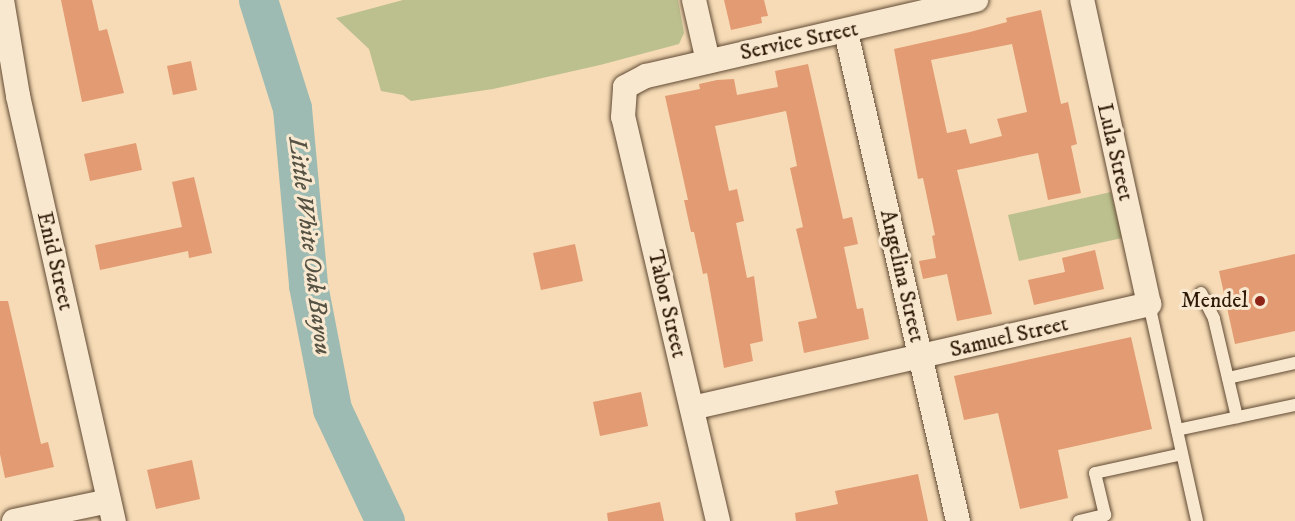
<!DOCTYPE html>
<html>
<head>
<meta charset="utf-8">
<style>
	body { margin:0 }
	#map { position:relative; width:1295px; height:521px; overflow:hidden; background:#f6dbb6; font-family:"IM FELL DW Pica",serif }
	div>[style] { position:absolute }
	.green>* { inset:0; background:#bcc08e }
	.river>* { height:39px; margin:-19.5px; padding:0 19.5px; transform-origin:19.5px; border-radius:19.5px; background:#9dbbb2 }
	.building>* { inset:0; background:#e29b72 }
	.roads { filter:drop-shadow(0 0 2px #604a33) drop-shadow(0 0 2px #604a33) }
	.lane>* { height:12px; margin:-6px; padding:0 6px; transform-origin:6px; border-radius:6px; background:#f9e8d0 }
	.street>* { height:24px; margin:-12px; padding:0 12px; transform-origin:12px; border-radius:12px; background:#f9e8d0 }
	.dots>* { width:16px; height:16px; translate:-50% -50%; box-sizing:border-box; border:3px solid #f9e8d0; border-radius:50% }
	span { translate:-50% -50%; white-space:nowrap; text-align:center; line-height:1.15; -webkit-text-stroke:6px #f9e8d0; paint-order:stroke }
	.street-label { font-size:22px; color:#2e1907 }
	.poi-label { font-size:22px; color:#2e1907 }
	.right { translate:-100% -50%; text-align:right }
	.water-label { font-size:24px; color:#555243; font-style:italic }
</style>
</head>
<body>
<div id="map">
	<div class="green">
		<i style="clip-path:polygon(403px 0,678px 0,684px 33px,679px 44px,600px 65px,493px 89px,411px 101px,403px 95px,381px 91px,369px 49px,336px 18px)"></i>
		<i style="clip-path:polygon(1111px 192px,1122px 238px,1019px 261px,1008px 215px)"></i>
	</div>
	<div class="river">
		<i style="left:258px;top:0;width:113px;rotate:72.5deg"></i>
		<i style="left:292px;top:108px;width:178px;rotate:84.8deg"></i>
		<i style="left:308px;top:285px;width:126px;rotate:79deg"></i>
		<i style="left:332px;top:409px;width:124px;rotate:64.7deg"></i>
	</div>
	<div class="building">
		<i style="clip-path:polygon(61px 0,92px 0,99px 31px,107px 29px,124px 93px,82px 102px)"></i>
		<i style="clip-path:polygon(724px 0,764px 0,768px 16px,761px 17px,762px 23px,731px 30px)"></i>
		<i style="clip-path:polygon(evenodd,1041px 10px,1061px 104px,1068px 102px,1077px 144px,1071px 146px,1081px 193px,1048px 200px,1038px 153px,957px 170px,992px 314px,957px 321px,947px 274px,923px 279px,919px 261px,936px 258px,932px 236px,935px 235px,923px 178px,918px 179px,894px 49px,970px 32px,1007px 22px,1006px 18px,1041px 10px,1012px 44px,1027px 112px,997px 119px,1002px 136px,970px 144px,966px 129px,947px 133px,931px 60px,1012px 44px)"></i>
		<i style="clip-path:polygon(191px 61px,197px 90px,173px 95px,167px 66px)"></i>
		<i style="clip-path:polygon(808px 64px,843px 219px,852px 217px,858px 244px,844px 247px,857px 309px,863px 308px,869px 339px,804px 353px,798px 322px,817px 318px,796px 229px,803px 227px,790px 168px,797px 166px,786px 111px,715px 126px,729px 191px,737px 189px,744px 221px,736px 223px,747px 278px,754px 276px,763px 341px,750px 344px,753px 361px,724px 368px,707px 273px,703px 274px,694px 232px,691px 232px,684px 200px,688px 200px,665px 96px,700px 89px,699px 84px,717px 80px,734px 79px,737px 95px,778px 87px,775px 71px)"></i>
		<i style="clip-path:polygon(136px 143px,142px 170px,90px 181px,84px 154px)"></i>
		<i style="clip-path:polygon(194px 177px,212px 253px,189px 258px,188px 251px,100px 270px,95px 245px,182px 227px,172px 182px)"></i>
		<i style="clip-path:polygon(575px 244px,583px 281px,541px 290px,533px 253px)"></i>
		<i style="clip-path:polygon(1095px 250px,1104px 289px,1034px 305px,1028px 280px,1065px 272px,1062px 258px)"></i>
		<i style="clip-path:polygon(1295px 254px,1295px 331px,1235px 344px,1219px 271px)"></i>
		<i style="clip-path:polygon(0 301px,8px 301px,41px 444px,48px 442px,54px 467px,5px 478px,0 454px)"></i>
		<i style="clip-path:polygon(1131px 337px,1152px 429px,1058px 450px,1068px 498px,1020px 509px,998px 413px,964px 420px,954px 376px)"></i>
		<i style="clip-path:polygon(641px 392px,648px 426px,600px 436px,593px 402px)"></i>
		<i style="clip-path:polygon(192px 460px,200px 499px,156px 509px,147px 470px)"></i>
		<i style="clip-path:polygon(918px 474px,928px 521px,796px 521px,795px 513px,838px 504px,835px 491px)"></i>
		<i style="clip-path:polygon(660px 502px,664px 521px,608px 521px,607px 513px)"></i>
	</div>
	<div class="roads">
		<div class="lane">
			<i style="left:1201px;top:293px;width:29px;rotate:63deg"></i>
			<i style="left:1214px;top:319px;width:101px;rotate:76.8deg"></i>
			<i style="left:1149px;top:304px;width:222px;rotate:77.5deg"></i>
			<i style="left:1228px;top:378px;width:69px;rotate:-12.6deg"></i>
			<i style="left:1177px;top:430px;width:121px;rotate:-12deg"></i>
			<i style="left:1079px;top:521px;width:27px;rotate:-13deg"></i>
			<i style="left:1105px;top:515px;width:43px;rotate:-103.4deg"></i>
			<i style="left:1095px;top:473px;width:89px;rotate:-12.3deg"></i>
		</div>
		<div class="street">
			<i style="left:2px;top:0;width:97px;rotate:80.5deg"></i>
			<i style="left:18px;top:96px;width:436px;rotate:77.3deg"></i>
			<i style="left:694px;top:0;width:63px;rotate:77.1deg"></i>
			<i style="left:846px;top:32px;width:502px;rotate:77.1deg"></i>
			<i style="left:692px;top:408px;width:469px;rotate:-12.8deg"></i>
			<i style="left:1149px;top:304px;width:311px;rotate:-102.4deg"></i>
			<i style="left:14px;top:521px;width:97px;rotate:-11.9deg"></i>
			<i style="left:718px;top:521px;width:415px;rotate:-103.2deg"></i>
			<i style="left:623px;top:117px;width:30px;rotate:-86deg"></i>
			<i style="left:625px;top:87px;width:24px;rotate:-28deg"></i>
			<i style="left:646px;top:76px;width:339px;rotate:-13deg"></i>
		</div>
	</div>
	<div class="dots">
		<i style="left:1260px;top:301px;background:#8f2418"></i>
	</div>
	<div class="street-label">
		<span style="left:799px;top:41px;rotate:-12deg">Service Street</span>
		<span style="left:1115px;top:152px;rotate:77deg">Lula Street</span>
		<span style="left:55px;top:261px;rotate:77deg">Enid Street</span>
		<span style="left:902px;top:276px;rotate:77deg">Angelina Street</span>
		<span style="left:667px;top:304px;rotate:77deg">Tabor Street</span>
		<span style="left:1009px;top:337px;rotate:-13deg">Samuel Street</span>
	</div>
	<div class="poi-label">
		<span class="right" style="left:1248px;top:301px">Mendel</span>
	</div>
	<div class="water-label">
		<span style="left:309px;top:246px;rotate:83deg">Little White Oak Bayou</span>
	</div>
</div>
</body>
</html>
